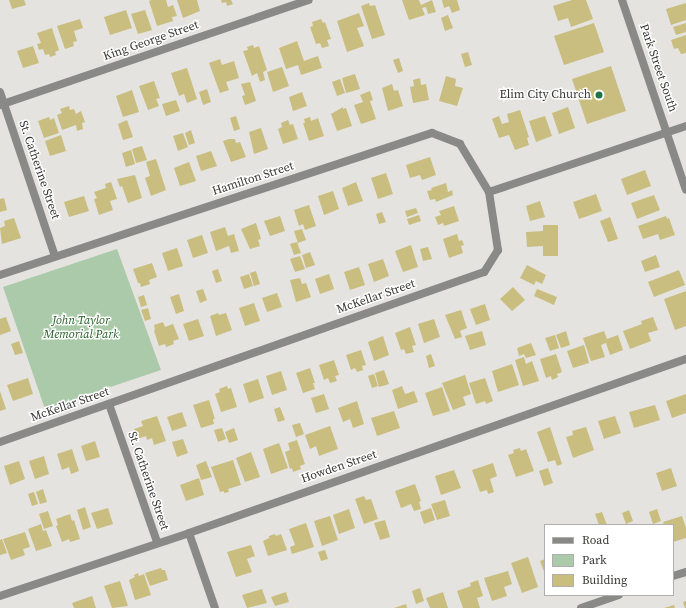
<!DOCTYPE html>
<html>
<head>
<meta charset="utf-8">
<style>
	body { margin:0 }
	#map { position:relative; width:686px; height:608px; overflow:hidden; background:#e4e3df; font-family:"Source Serif 4",serif }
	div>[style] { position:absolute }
	.green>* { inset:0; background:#abcaa9 }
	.building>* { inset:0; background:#c9be7f }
	.minor>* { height:8px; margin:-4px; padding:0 4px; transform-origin:4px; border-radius:4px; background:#898987 }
	.tertiary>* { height:8px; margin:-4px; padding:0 4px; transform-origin:4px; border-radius:4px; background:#898987 }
	.dots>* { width:11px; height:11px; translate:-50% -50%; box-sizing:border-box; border:2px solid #fff; border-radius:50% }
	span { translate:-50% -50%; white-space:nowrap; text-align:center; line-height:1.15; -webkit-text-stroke:3px #fff; paint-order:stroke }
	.street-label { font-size:12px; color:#373735 }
	.poi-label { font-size:12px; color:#373735 }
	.right { translate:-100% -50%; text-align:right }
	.park-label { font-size:12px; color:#1f5e20; font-style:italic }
	.legend { position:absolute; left:544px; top:524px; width:130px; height:72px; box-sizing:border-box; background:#fff; border:1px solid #afafae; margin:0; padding:5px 7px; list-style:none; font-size:12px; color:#373735 }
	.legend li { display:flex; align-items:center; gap:8px; height:20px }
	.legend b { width:20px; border:1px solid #afafae }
</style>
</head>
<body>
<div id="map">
	<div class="green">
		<i style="clip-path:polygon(117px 249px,161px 370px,45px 409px,3px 287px)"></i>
	</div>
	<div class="building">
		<i style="clip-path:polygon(9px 0,24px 0,26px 5px,12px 9px)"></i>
		<i style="clip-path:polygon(151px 0,166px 0,168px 7px,173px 5px,177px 16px,172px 17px,173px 21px,157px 26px,149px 1px)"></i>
		<i style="clip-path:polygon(177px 0,197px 0,200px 11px,183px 18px)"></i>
		<i style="clip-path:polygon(221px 0,231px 0,233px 4px,227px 6px,226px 2px,222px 3px)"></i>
		<i style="clip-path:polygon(402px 0,419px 0,421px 5px,432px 0,436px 12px,428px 14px,426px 7px,422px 8px,425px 15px,409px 20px)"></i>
		<i style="clip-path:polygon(442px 0,457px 0,460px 10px,452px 13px,449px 6px,444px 8px)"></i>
		<i style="clip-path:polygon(572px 0,586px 0,593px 19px,571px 27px,568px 18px,558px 21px,553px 6px)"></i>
		<i style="clip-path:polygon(369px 3px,370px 6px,375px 5px,385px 35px,372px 39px,361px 6px)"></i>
		<i style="clip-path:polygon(686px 3px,686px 20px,671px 25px,666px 9px)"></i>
		<i style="clip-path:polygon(126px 10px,132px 28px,110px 35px,104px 17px)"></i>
		<i style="clip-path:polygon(145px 10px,152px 30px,138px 34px,131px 14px)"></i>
		<i style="clip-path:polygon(359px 13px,364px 26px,357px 28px,364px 46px,347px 52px,337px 21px)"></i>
		<i style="clip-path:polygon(448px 15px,453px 28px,445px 31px,441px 18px)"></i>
		<i style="clip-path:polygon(80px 19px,83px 28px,74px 31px,77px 41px,73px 42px,74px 46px,65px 49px,57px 26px)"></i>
		<i style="clip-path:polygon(321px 19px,323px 23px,325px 22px,331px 39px,327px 40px,329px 46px,322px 48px,320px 43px,316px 44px,310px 27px,313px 26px,312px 22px)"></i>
		<i style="clip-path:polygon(594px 23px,604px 52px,564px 65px,554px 36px)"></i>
		<i style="clip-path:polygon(686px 23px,686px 32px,676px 35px,673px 27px)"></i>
		<i style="clip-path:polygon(52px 28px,59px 50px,55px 52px,56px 55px,50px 57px,49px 54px,45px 55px,43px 49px,39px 50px,37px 44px,41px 43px,37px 33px)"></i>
		<i style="clip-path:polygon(686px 35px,686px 53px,681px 54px,678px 48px,674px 49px,671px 40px)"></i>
		<i style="clip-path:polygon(297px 41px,304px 61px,318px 56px,322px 68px,301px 75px,298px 65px,286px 69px,279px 48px)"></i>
		<i style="clip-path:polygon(253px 45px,254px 48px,259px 46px,267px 70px,263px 72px,265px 80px,260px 82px,257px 73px,252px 76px,243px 51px,248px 50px,247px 47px)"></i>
		<i style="clip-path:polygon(33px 46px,39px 63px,23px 68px,17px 51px)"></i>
		<i style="clip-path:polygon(468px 52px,472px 65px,465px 67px,461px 54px)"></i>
		<i style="clip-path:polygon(399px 58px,403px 71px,398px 73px,393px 60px)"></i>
		<i style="clip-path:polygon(220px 59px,222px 65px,234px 61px,239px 78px,226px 82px,229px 90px,220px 93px,209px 63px)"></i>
		<i style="clip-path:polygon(611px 66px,626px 111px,587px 124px,572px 79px)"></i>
		<i style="clip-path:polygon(282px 67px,289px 86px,273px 92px,267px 72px)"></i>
		<i style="clip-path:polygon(187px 68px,197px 99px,187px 103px,184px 94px,179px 96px,171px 73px)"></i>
		<i style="clip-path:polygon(355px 74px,360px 89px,346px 93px,342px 78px)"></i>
		<i style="clip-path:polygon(446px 76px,456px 79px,455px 86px,463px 88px,457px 106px,439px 101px)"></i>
		<i style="clip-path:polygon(420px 78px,421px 85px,426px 84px,429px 100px,413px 103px,410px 87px,414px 86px,413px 80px)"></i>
		<i style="clip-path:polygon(340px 79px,345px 93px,337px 96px,332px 82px)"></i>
		<i style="clip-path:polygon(154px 81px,160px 98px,156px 99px,159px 106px,148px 110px,139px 86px)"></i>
		<i style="clip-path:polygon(250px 82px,256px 101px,245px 105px,242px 96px,245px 95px,241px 84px)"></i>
		<i style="clip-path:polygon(392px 84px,394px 91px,398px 90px,403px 106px,388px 111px,382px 88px)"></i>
		<i style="clip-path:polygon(207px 89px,211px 102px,203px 105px,199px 92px)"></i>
		<i style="clip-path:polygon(132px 90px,139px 112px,123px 117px,116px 96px)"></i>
		<i style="clip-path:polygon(370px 91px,373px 100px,370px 101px,376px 119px,361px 124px,354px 105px,363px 102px,360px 95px)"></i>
		<i style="clip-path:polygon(302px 92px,307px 106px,293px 111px,289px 97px)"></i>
		<i style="clip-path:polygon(176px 100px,180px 111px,166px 116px,162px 104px)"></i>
		<i style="clip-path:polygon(69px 106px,70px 110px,74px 109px,76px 114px,81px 111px,85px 122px,82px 123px,83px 129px,77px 131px,76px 125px,62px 130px,57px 115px,62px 113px,60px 109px)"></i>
		<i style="clip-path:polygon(343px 107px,343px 109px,346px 108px,352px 126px,337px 131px,331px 114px)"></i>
		<i style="clip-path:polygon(568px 107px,575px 128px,559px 134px,552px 113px)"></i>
		<i style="clip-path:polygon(520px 110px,529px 137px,527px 138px,529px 145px,515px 150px,509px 135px,499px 138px,492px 119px,499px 116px,502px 124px,509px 122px,507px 114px)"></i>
		<i style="clip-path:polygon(236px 116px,240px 129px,234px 131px,230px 118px)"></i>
		<i style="clip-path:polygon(545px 116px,552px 136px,536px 142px,529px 121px)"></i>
		<i style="clip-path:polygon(49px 117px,50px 120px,54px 118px,59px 133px,44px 138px,38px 121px)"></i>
		<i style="clip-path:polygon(310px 117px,311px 121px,318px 118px,324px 136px,309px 141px,303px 123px,305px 123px,304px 119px)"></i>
		<i style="clip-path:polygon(127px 120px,133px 137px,123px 140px,118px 124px)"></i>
		<i style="clip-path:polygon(288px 120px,290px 125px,293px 124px,298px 139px,283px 144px,278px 129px,282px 127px,281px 123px)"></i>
		<i style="clip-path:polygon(261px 128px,268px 149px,254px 154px,249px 132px)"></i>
		<i style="clip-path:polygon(191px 130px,195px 143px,189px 145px,185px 133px)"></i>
		<i style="clip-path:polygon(183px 133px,188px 147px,178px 151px,173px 136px)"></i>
		<i style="clip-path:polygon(61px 135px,66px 151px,50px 156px,45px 141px)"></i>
		<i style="clip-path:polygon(229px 139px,235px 139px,236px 143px,240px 142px,246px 157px,231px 162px,223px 141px)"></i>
		<i style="clip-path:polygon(142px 146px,147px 160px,136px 163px,132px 149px)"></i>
		<i style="clip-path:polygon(131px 150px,135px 164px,126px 167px,122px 153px)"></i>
		<i style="clip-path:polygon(211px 151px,217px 166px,201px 171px,196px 156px)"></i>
		<i style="clip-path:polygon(430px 157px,436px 175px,422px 180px,420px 175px,410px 178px,406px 165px)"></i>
		<i style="clip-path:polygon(156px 159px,166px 190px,151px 196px,145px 178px,150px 176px,146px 162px)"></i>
		<i style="clip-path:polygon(189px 162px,196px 181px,180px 186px,174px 168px)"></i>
		<i style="clip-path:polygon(645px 170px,651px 186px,627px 195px,621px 179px)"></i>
		<i style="clip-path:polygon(386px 173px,393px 194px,378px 199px,371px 178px)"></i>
		<i style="clip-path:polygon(135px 175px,142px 198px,128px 203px,122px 186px,120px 187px,117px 179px)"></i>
		<i style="clip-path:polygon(111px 182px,117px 199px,110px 201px,113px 210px,99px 215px,94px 199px,97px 198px,94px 192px,106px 188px,105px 184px)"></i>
		<i style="clip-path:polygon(356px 182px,363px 201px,348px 206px,342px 188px)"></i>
		<i style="clip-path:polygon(446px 183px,448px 192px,452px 190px,453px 195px,436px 202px,435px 199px,430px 200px,427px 191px,432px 190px,431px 188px)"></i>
		<i style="clip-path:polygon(333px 191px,339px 209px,324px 215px,318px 196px)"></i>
		<i style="clip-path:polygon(596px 194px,602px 211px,579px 219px,573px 202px)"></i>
		<i style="clip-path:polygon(654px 195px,660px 210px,637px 219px,631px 203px)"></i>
		<i style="clip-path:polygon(84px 196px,89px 211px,69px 217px,64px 202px)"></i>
		<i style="clip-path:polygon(4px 198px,7px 210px,0 212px,0 199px)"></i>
		<i style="clip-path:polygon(540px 201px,545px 217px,530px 221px,526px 206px)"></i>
		<i style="clip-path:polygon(309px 205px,316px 226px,305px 230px,303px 224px,299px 226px,294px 210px)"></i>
		<i style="clip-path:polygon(454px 206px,459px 221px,444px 226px,443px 223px,438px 225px,435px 217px,441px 215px,439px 211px)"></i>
		<i style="clip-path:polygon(416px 208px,418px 213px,407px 217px,405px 211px)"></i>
		<i style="clip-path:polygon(382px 212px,386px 222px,379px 224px,376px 214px)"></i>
		<i style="clip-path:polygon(419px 215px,421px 221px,409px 225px,407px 219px)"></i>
		<i style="clip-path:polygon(280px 216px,285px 231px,270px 236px,264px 221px)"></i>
		<i style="clip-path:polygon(666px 216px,667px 219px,669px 218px,675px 235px,660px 240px,658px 234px,643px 239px,638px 226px)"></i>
		<i style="clip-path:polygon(610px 217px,618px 239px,608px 242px,600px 221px)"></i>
		<i style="clip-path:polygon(14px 218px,21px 238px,2px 244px,0 228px,5px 226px,4px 221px)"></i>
		<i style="clip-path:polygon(256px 223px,261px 239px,258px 240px,260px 246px,250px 249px,241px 229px)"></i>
		<i style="clip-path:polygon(543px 225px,558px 225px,558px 256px,543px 256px,543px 246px,527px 247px,526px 232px,543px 231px)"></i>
		<i style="clip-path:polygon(225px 227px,228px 236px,234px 234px,239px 251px,231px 253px,229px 246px,216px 251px,210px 232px)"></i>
		<i style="clip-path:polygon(302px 229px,306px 240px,298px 243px,294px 231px)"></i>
		<i style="clip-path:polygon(457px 234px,459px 241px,462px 240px,464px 245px,461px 246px,463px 253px,449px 258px,443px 239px)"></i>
		<i style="clip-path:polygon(202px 235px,208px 253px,193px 258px,187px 240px)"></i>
		<i style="clip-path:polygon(297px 242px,301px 253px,294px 255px,290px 244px)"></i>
		<i style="clip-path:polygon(411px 245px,418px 267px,403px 272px,395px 251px)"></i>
		<i style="clip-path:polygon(428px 247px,432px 259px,423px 261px,420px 249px)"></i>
		<i style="clip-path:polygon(177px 248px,183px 266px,168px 271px,162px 253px)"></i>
		<i style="clip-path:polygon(310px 252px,315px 265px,306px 268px,302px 255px)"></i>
		<i style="clip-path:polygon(656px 255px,660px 267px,645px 272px,641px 261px)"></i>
		<i style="clip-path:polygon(300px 256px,305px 269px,295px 272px,290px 259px)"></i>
		<i style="clip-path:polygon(383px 259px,389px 276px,374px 282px,368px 264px)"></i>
		<i style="clip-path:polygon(152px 263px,157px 277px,149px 280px,150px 284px,141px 287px,140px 283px,138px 283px,133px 269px)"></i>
		<i style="clip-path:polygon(527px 265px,546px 275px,542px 284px,536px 281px,534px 285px,520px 278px)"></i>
		<i style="clip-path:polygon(359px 267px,365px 285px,350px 290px,344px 272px)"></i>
		<i style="clip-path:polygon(218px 269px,222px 281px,216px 283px,212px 271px)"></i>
		<i style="clip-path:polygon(679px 270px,685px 285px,654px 297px,648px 282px)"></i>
		<i style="clip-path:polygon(256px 271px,260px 284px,254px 286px,250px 273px)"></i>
		<i style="clip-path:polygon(249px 274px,253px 286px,244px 289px,240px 277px)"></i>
		<i style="clip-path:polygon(329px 274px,334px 289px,320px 294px,315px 279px)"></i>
		<i style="clip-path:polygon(300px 278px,302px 284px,306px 283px,311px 297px,296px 302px,290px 280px)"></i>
		<i style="clip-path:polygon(513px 287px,525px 300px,512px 311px,500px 299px)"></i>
		<i style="clip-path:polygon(203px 289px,207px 300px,200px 303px,196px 291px)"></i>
		<i style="clip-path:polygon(537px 289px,557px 297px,554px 305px,534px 296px)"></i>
		<i style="clip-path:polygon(686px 291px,686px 326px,675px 330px,664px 299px)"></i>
		<i style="clip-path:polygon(277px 293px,282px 307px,267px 312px,262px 298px)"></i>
		<i style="clip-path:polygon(179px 294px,184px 311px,176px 314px,170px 297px)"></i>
		<i style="clip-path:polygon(144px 295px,147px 305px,141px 307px,138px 297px)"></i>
		<i style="clip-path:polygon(254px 303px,260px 321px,245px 326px,239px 308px)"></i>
		<i style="clip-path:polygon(485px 304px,490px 320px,476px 325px,470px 309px)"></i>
		<i style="clip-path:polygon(148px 308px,151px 319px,145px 321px,141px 310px)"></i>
		<i style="clip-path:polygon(461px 310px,467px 328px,460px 331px,462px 337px,455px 339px,445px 315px)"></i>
		<i style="clip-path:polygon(218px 313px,219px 315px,226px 313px,232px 330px,216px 336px,210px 316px)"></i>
		<i style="clip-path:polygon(6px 317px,11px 331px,0 335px,0 319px)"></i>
		<i style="clip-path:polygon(653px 317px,658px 330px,648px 333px,651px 341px,630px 349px,623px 331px,642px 324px,641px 321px)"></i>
		<i style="clip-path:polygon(198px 319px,204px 336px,189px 341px,183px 324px)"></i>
		<i style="clip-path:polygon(434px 319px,440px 337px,424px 343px,418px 324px)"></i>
		<i style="clip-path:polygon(163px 322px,165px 327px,173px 324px,179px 339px,173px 341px,174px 344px,166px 347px,165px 344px,159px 346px,154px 331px,155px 330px,154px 325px)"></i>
		<i style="clip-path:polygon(410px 327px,416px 345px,412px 346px,414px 352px,406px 354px,404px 349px,401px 350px,395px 333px)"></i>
		<i style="clip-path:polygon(482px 331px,486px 345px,470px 350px,465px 336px)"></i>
		<i style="clip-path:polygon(566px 331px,570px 345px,561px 348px,556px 335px)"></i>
		<i style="clip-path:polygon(604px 331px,607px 339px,618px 335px,623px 350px,610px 355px,606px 343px,601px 345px,605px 357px,591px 361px,583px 338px)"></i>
		<i style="clip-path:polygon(555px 335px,559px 348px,550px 351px,545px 338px)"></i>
		<i style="clip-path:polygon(383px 336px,389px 355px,374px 361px,368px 342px)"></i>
		<i style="clip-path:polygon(19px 341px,23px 353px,15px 355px,11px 344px)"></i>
		<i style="clip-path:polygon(531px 343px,536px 355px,526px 358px,524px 354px,519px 356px,517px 348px)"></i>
		<i style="clip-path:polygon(584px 345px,589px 363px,573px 368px,567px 351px)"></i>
		<i style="clip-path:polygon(361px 350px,366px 365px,362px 366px,363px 370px,357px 372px,355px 368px,351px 370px,346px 355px)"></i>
		<i style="clip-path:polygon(431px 354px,435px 366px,429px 368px,426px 356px)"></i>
		<i style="clip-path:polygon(556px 354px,562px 372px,557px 374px,558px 377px,552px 380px,551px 376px,546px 378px,540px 359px)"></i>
		<i style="clip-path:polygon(524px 357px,526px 364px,532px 361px,539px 381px,523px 386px,515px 360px)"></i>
		<i style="clip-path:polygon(334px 360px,339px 375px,335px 376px,337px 381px,330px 383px,328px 378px,324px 380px,319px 365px)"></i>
		<i style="clip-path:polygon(512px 364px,519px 385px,498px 392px,492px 371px)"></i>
		<i style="clip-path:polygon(310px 368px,315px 383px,313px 383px,315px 389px,303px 393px,296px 373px)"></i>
		<i style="clip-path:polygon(384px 370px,389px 384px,379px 387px,375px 373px)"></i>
		<i style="clip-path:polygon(281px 371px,287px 390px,272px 395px,266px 376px)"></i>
		<i style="clip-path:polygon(374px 374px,378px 386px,372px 388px,368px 376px)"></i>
		<i style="clip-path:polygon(465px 375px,471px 394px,463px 397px,466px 405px,453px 410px,442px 383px)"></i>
		<i style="clip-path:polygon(28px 378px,33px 394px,13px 401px,7px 385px)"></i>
		<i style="clip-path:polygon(485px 378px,493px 401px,486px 404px,485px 401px,476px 404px,469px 383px)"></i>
		<i style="clip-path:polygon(258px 379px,264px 398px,249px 403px,243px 384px)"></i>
		<i style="clip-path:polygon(227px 386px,228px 389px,231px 388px,237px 407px,221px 412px,215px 394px,220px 392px,219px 389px)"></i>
		<i style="clip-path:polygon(402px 386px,405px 394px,414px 391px,418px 402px,398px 409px,392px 390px)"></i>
		<i style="clip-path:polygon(442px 387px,450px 411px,433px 416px,425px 393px)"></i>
		<i style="clip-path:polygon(0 391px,6px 409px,0 411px)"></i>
		<i style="clip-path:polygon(324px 394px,329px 409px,316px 413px,311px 398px)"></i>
		<i style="clip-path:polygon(686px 394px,686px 413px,672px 418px,666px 401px)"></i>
		<i style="clip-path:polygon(209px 400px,215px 419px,213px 419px,214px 424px,201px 428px,193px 405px)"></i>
		<i style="clip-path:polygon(357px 401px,364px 424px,353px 428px,350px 419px,343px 422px,338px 408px)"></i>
		<i style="clip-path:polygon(655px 405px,660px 420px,634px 428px,629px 412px)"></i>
		<i style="clip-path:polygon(280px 407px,285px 420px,278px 422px,274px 409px)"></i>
		<i style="clip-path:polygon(394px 411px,400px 428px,377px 436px,371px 418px)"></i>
		<i style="clip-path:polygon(182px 412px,187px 426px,172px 431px,167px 417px)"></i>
		<i style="clip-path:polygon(157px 416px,166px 441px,154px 445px,152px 438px,147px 440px,146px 436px,137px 439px,134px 429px,143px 426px,141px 421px)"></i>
		<i style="clip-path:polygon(615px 416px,621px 433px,604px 439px,598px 421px)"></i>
		<i style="clip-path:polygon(300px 423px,304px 434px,296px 437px,292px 425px)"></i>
		<i style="clip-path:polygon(330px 426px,338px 449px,319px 456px,316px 446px,310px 449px,305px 435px)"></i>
		<i style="clip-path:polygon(550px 427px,562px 464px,557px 466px,555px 460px,548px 462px,537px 432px)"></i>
		<i style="clip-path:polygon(586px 427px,594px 450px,573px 458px,566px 437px,573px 435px,572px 431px)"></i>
		<i style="clip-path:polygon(222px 428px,226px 439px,218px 442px,214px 430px)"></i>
		<i style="clip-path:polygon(234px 428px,238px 440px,229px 443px,225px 432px)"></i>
		<i style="clip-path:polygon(183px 439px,188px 453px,177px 457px,172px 442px)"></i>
		<i style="clip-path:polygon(297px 440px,305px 464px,300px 466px,301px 469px,293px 472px,292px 468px,290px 469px,285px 452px,290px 450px,288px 443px)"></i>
		<i style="clip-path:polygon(95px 441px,100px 457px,86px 461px,81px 446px)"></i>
		<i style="clip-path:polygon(279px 443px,288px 468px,271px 474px,263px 449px)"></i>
		<i style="clip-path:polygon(520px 448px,521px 451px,526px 449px,534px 471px,516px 477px,508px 455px,514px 453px,513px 450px)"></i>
		<i style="clip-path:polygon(72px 449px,79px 471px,71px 474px,69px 467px,62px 470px,57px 454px)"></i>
		<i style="clip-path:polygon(251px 452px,260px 477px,245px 482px,236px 458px)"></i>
		<i style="clip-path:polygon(44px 456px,49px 474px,35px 479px,29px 461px)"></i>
		<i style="clip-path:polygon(233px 460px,241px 485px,228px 489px,229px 492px,224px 493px,224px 491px,220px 492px,211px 467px)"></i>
		<i style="clip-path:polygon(19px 461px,25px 479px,10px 485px,4px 466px)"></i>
		<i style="clip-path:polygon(206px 461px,212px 477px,201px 480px,196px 465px)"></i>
		<i style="clip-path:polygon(493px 463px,497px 476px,490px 479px,494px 492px,488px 494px,487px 490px,480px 492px,472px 470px)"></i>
		<i style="clip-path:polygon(548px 468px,553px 483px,544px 486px,539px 471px)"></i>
		<i style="clip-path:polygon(671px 468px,677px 486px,662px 491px,656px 473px)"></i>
		<i style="clip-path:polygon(454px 470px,461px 488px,441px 495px,435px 476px)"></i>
		<i style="clip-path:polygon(199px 478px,204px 495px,186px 501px,180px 485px)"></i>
		<i style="clip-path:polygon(415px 484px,421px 501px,419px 502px,421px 509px,414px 511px,411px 504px,401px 508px,395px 491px)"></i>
		<i style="clip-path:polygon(43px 489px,47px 502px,40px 504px,36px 492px)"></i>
		<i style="clip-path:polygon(34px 492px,38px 504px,32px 506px,28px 494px)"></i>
		<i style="clip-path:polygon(364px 496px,366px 500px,371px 499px,378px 519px,364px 524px,355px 499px)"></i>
		<i style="clip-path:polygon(445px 500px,450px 516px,437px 520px,431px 504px)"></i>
		<i style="clip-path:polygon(85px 507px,91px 527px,83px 530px,77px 510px)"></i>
		<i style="clip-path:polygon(108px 508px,113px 524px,97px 529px,91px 513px)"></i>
		<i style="clip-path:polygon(431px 508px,435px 520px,424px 524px,420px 512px)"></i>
		<i style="clip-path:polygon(349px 509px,355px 528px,339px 534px,333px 515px)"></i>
		<i style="clip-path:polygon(657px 509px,661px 521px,653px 524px,649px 512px)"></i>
		<i style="clip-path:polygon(629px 510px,633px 521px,626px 524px,622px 513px)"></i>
		<i style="clip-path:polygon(48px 511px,53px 526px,44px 529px,39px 514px)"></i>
		<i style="clip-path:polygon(602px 512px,607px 525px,599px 525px,595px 514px)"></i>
		<i style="clip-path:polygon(70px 514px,72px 521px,74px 520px,80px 539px,70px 542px,69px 539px,62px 542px,56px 526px,58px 525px,56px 519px)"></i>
		<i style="clip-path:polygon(330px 516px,338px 540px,322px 546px,314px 521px)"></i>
		<i style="clip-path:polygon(682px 516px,686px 528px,686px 538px,673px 542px,673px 525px,664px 525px,663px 522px)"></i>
		<i style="clip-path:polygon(385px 520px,390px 537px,380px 540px,374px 523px)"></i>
		<i style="clip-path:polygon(306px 523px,314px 547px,292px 554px,290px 547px,295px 545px,289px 529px)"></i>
		<i style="clip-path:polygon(41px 524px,43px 531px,46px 530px,52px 546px,36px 551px,28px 529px)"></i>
		<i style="clip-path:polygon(25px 532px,30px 547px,23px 549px,25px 555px,11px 560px,3px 539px)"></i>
		<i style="clip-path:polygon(275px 534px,276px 536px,281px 534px,287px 550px,268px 556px,263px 541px,269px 538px,269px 536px)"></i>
		<i style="clip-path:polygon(2px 539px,7px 553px,0 555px,0 540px)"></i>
		<i style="clip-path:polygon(251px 545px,255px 556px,247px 559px,252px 572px,236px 577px,227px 552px)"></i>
		<i style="clip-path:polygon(325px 550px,328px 559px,321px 561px,318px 552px)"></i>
		<i style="clip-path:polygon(528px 557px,538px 587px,522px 593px,511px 563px)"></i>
		<i style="clip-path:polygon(545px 559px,545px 574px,540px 561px)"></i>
		<i style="clip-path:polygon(161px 568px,162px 570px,165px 570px,168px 580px,150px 586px,145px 573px)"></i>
		<i style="clip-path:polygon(508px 571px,512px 584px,504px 587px,507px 596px,492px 601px,484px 578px)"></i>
		<i style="clip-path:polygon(138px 573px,139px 576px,144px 574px,151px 595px,135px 600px,129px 580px,135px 577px,134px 575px)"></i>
		<i style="clip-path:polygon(478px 580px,483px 596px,477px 598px,480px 608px,463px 608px,457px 591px,471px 586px,470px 583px)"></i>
		<i style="clip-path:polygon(120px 581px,128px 606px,112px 608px,104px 586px)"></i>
		<i style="clip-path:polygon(420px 588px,424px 601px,416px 604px,412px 591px)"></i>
		<i style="clip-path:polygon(262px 589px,267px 603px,247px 608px,242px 595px)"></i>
		<i style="clip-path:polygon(286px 592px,289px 602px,275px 606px,271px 597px)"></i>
		<i style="clip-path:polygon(443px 592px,448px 608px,430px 608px,426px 598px)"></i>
		<i style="clip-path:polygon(92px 596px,96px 608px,74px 608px,72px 603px)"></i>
		<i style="clip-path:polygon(686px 601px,686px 608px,685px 608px,683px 602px)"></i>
		<i style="clip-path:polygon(406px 604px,407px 608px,394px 608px)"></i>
		<i style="clip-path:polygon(674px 605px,675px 608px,664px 608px)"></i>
	</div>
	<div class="minor">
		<i style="left:0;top:92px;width:173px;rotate:71.5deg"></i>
		<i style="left:0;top:105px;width:326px;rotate:-18.8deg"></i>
		<i style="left:489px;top:192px;width:208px;rotate:-18.5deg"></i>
		<i style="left:0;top:275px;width:455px;rotate:-18.2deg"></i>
		<i style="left:432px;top:133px;width:30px;rotate:21deg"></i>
		<i style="left:460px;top:144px;width:56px;rotate:58.9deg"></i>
		<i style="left:489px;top:192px;width:59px;rotate:81.2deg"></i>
		<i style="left:498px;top:250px;width:26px;rotate:122deg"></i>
		<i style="left:484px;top:272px;width:513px;rotate:160.65deg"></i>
		<i style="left:109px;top:404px;width:146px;rotate:70.8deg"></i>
		<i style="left:189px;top:533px;width:79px;rotate:70.9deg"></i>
		<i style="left:673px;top:576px;width:14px;rotate:-17deg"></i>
		<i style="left:0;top:596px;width:199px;rotate:-18.4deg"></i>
		<i style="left:189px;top:533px;width:527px;rotate:-19.3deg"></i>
		<i style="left:581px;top:608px;width:40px;rotate:-18.9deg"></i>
	</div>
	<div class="tertiary">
		<i style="left:622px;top:0;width:200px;rotate:71.4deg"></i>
	</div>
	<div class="dots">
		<i style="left:599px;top:95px;background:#1f7447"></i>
	</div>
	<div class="street-label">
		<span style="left:151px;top:41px;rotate:-19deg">King George Street</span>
		<span style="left:658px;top:68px;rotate:71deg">Park Street South</span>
		<span style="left:39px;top:170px;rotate:71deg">St. Catherine Street</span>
		<span style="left:253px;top:179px;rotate:-18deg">Hamilton Street</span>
		<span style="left:376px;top:297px;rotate:-19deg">McKellar Street</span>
		<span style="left:70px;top:405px;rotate:-19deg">McKellar Street</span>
		<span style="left:339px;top:467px;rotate:-19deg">Howden Street</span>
		<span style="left:148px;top:481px;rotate:71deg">St. Catherine Street</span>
	</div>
	<div class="poi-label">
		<span class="right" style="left:591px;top:95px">Elim City Church</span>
	</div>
	<div class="park-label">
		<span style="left:81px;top:328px">John Taylor<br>Memorial Park</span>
	</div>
	<ul class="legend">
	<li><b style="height:5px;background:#898987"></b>Road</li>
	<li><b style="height:11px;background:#abcaa9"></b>Park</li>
	<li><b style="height:11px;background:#c9be7f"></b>Building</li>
	</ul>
</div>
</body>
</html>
